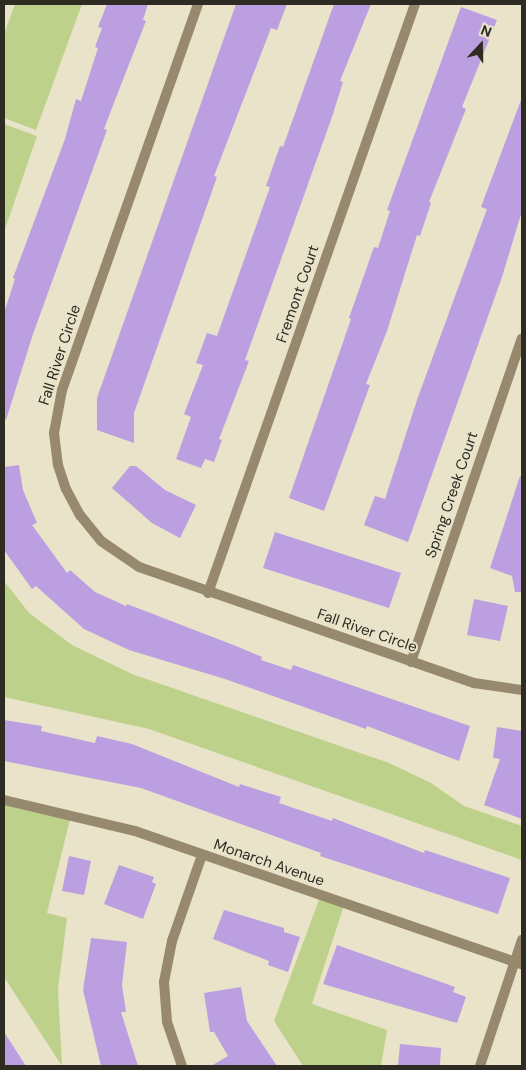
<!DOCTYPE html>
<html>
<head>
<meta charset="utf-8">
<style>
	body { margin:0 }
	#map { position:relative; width:526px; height:1070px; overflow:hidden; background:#e9e3ca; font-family:"DM Sans",sans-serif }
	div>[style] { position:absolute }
	.green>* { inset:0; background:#bdd18b }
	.building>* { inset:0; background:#bb9fe0 }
	.street>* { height:10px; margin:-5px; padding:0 5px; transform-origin:5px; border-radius:5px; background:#97896d }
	span { translate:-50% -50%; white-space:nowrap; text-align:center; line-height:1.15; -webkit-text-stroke:4px #e9e3ca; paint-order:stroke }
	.street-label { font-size:15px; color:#2d2b22 }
	.frame { position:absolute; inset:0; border:5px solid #2d2b22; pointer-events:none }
	.north { position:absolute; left:456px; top:20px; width:50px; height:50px; -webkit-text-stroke:4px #e9e3ca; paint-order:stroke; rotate:21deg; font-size:14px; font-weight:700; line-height:20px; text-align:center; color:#2d2b22 }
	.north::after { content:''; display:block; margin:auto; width:18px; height:22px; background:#2d2b22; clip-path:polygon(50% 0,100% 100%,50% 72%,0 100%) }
</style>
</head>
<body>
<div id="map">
	<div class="green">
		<i style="clip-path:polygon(15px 4px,82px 4px,36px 130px,4px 118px,4px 34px)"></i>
		<i style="clip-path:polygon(4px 124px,37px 136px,4px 232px)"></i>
		<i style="clip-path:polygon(4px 581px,29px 613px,72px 645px,132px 674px,389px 763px,431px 783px,464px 806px,522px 826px,522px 860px,149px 729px,4px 697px)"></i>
		<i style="clip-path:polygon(4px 800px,71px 815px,47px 913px,67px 918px,58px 989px,62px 1066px,4px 977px)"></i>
		<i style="clip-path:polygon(320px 897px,344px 905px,312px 1004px,387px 1030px,381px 1066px,303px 1066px,274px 1021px)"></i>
	</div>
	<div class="building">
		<i style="clip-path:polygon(107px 4px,148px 4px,143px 20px,146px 21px,115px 100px,104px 129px,107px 130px,32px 337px,6px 420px,4px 419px,4px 313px,15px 279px,13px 278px,65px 139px,76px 99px,81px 101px,98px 48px,95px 47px,102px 28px,98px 27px)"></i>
		<i style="clip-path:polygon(236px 4px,287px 4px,277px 30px,271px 28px,214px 176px,217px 177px,134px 413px,134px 443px,97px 430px,97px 398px)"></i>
		<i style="clip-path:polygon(334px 4px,371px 4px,340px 81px,343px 82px,332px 117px,245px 360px,249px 361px,219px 439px,222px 440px,214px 462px,205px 459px,201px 468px,176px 459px,191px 417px,184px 414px,203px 365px,196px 363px,207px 333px,217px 336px,270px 187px,266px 186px,280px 146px,283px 147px)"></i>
		<i style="clip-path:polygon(461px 7px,497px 20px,462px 107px,466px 109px,429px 202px,431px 203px,420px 236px,417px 235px,387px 331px,366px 384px,370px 385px,324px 511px,289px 498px,351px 319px,349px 318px,374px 247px,378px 248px,390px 211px,387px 210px)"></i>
		<i style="clip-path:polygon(521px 100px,522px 211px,502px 277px,408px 542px,364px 525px,375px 496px,385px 499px,417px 400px,487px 209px,481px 207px)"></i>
		<i style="clip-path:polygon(19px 465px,23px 490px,37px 523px,32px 525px,67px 573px,70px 570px,95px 592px,126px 606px,127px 604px,236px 646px,262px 657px,261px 660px,291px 670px,293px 665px,470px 726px,459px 761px,367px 726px,366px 729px,225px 679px,129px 650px,84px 629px,36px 586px,32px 589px,4px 550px,4px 467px)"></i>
		<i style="clip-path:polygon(130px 466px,136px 466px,165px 490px,196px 505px,180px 538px,152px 523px,112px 488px)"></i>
		<i style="clip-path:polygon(520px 476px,522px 477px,522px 592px,515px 592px,512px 576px,490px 568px)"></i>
		<i style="clip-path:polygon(275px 532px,401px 573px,389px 608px,263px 568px)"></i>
		<i style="clip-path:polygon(474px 599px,508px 606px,500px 641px,467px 635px)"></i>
		<i style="clip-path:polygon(4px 720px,42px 726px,41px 731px,95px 743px,97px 736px,132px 744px,239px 787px,240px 784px,281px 797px,279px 803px,332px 821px,333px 818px,424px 853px,425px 850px,510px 878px,498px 914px,320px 856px,321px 853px,141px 788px,4px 761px)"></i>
		<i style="clip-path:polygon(497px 727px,522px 731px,522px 819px,484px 805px,500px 759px,493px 758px)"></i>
		<i style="clip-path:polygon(69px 856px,91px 861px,84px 895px,62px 891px)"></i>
		<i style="clip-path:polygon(119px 865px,154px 877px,152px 882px,156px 884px,143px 919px,104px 904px)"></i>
		<i style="clip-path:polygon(224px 910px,284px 928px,284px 932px,300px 937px,288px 972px,268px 965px,269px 961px,213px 939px)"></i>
		<i style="clip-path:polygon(91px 938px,127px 942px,122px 985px,126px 1012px,121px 1012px,138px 1066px,101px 1066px,83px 990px)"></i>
		<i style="clip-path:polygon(337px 945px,455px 987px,453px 992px,466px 997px,457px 1023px,323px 984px)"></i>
		<i style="clip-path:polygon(241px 987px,247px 1021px,277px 1066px,211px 1066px,228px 1056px,214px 1032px,210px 1032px,204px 993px)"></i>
		<i style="clip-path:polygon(4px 1032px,26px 1066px,4px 1066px)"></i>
		<i style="clip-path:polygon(400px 1044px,441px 1048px,440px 1066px,398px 1066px)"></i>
	</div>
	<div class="street">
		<i style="left:198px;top:4px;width:409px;rotate:109.4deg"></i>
		<i style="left:62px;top:390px;width:44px;rotate:100.5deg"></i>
		<i style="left:54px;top:433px;width:32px;rotate:83deg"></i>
		<i style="left:58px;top:465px;width:25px;rotate:72deg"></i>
		<i style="left:66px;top:489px;width:30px;rotate:62deg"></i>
		<i style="left:80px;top:515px;width:33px;rotate:51deg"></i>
		<i style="left:101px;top:541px;width:46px;rotate:34.4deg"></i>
		<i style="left:139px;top:567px;width:355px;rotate:19.1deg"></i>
		<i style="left:474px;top:683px;width:49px;rotate:8.3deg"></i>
		<i style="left:208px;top:593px;width:624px;rotate:-70.64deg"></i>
		<i style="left:411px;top:662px;width:342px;rotate:-71.1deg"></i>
		<i style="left:4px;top:800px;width:135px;rotate:13.3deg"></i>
		<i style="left:135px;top:831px;width:409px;rotate:19deg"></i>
		<i style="left:182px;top:1066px;width:46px;rotate:-108.8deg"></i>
		<i style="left:167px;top:1022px;width:40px;rotate:-94.3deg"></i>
		<i style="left:164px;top:982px;width:42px;rotate:-79deg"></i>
		<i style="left:172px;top:941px;width:91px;rotate:-70.8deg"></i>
		<i style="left:480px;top:1066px;width:133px;rotate:-71.6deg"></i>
	</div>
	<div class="street-label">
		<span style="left:298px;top:294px;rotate:-71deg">Fremont Court</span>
		<span style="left:60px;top:355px;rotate:-72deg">Fall River Circle</span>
		<span style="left:452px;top:495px;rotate:-71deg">Spring Creek Court</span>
		<span style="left:367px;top:631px;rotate:19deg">Fall River Circle</span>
		<span style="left:269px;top:863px;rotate:19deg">Monarch Avenue</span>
	</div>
	<div class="frame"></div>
	<div class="north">N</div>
</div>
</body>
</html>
